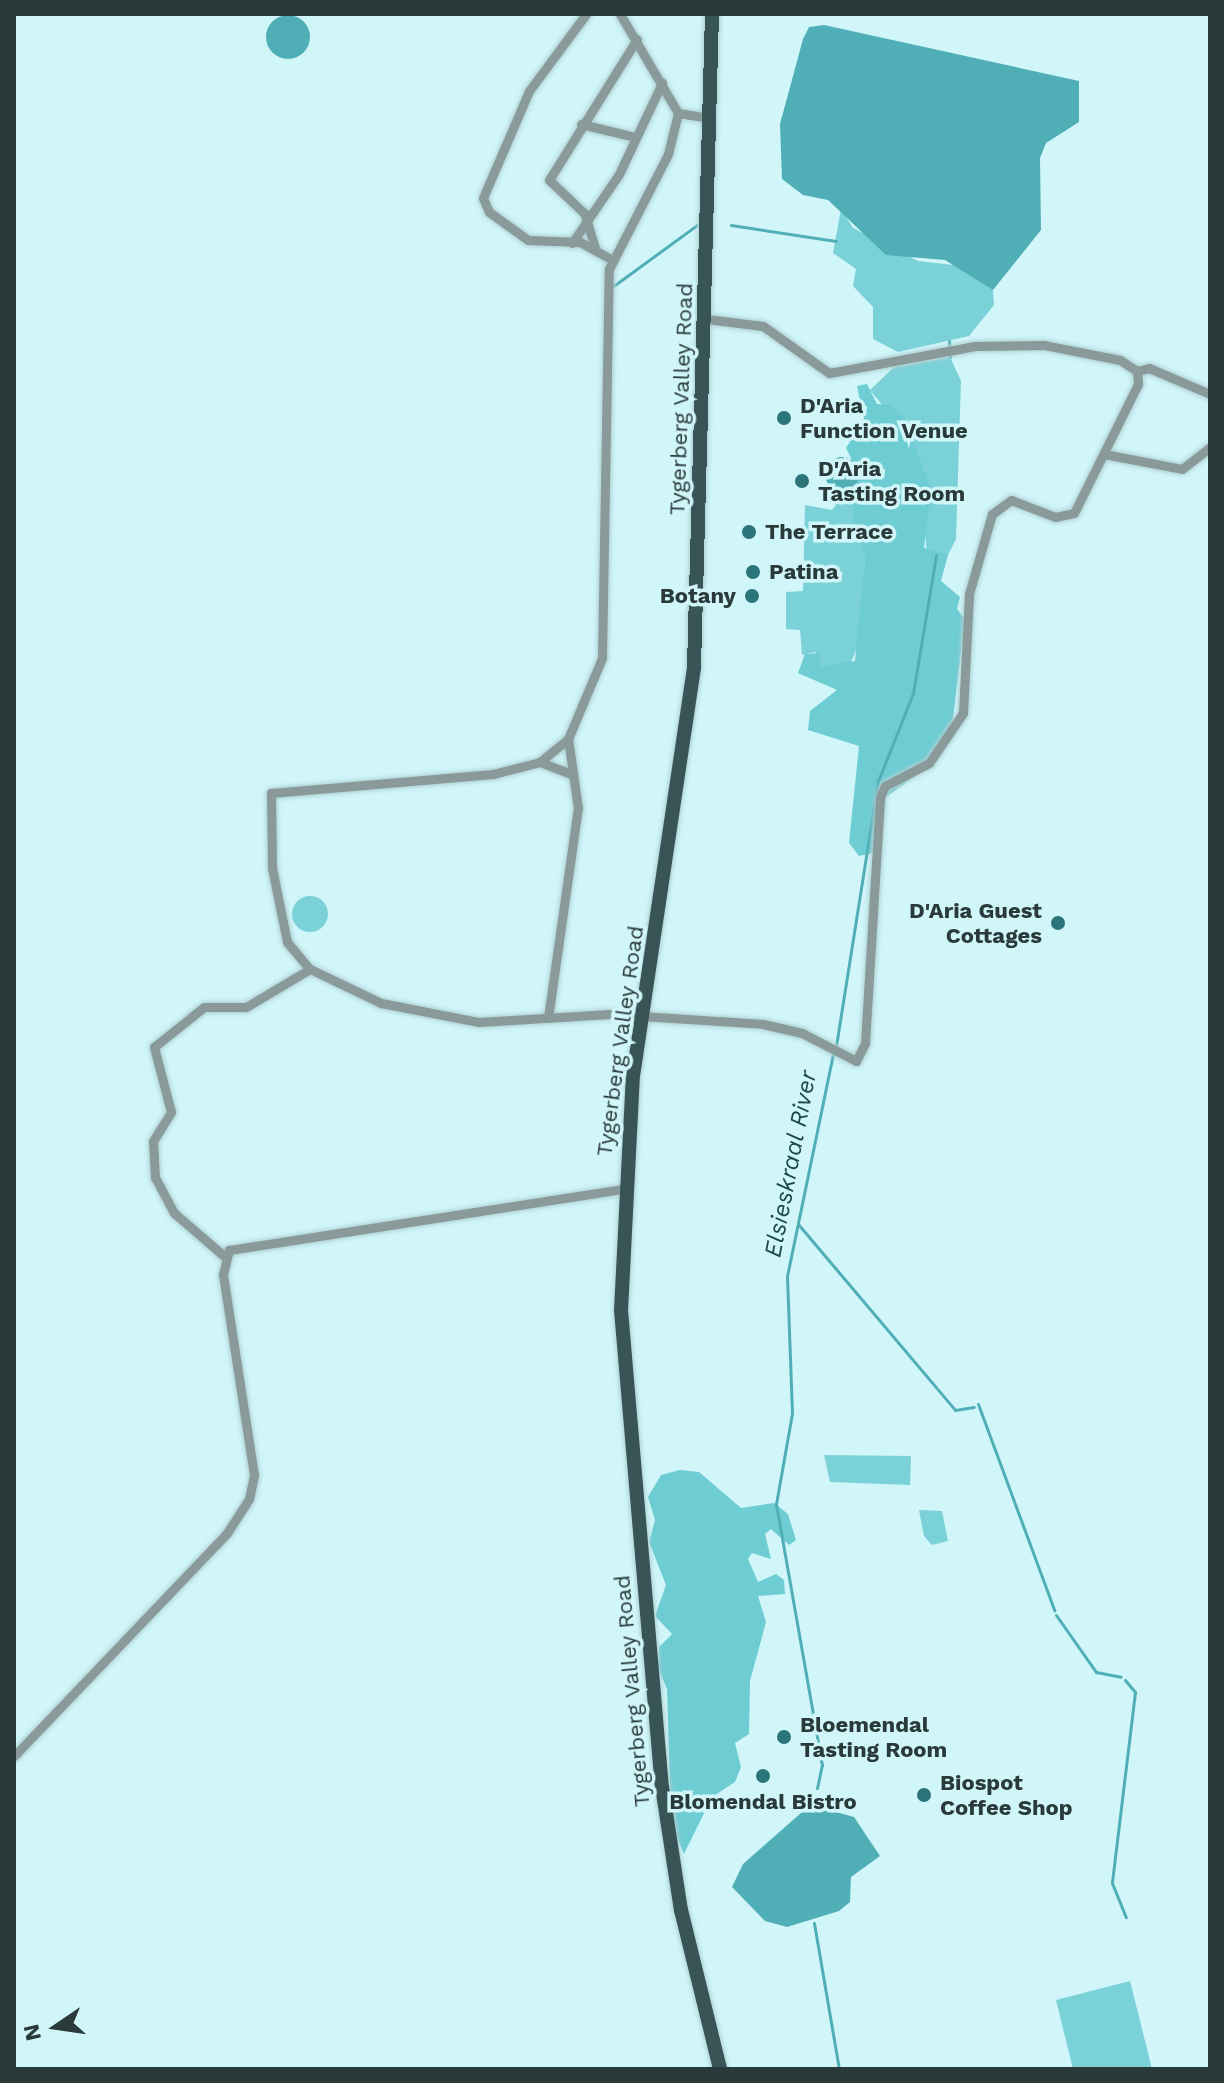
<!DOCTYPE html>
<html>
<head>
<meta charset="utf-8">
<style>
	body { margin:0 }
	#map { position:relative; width:1224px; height:2083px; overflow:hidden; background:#d0f6f9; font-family:"Work Sans",sans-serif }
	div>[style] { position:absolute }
	.green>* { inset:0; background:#7ad1d8 }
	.round { border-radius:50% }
	.forest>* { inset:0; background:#6eccd3 }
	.water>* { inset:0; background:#50afb6 }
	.stream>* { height:3px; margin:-1.5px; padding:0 1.5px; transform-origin:1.5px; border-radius:1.5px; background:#50afb6 }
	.roads { filter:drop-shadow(0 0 2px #afd0d3) drop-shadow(0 0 2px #afd0d3) }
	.street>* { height:9px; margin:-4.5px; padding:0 4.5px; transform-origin:4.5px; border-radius:4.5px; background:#8a999a }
	.primary>* { height:14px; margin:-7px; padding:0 7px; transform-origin:7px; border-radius:7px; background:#385456 }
	.dots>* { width:22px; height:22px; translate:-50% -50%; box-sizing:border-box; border:4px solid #d0f6f9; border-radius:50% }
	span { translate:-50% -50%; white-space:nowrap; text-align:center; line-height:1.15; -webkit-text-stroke:7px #d0f6f9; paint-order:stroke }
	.street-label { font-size:22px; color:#2a393a }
	.poi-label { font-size:22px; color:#2a393a; font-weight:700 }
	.left { translate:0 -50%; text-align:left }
	.right { translate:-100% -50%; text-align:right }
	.water-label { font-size:24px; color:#1c484b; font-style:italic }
	.frame { position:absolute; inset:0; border:16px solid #2a393a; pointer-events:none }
	.north { position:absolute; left:16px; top:1987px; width:80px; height:80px; -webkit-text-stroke:6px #d0f6f9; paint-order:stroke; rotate:257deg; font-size:22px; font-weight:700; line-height:32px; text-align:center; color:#2a393a }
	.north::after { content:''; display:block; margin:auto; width:28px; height:36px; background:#2a393a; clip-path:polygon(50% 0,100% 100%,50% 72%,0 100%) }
</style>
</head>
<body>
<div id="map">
	<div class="green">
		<i style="clip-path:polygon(841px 209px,853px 228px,918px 261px,962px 266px,993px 290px,994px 305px,969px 336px,898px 352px,873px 339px,873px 307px,853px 286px,856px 269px,833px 253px)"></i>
		<i style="clip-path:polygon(950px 357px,961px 381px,956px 539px,948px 555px,927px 555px,919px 463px,911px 440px,870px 390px,894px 367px)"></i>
		<i style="clip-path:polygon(840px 499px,853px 500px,865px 557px,859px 643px,849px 667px,818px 667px,816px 652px,802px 655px,800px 630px,786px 629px,786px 592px,803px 591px,805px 505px,832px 510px)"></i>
		<i class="round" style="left:292px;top:896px;width:36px;height:36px"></i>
		<i style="clip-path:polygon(824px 1455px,911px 1456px,910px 1485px,830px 1482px)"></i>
		<i style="clip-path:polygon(919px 1510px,942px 1511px,948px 1541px,932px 1545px,924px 1536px)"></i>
		<i style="clip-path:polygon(1130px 1981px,1152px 2069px,1073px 2069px,1056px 2000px)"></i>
	</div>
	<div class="forest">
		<i style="clip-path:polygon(867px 384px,877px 404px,892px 405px,903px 416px,931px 489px,924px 548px,948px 555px,941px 581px,960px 597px,957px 609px,965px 619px,952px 727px,918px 774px,886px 797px,883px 831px,873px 853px,859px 856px,849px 843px,859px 746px,808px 730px,810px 711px,837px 690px,798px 673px,805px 654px,820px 653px,819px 667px,855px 661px,865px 557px,854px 527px,853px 462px,846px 448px,864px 419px,857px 386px)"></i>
		<i style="clip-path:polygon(680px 1470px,699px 1472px,741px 1508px,774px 1503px,788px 1514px,796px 1540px,789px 1545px,771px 1529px,765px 1534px,771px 1559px,752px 1553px,748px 1559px,758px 1582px,776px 1574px,784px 1580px,785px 1594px,758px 1596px,766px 1622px,750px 1681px,749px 1734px,735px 1743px,741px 1767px,735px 1782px,712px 1797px,684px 1854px,671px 1824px,667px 1689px,658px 1668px,659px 1647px,672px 1634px,655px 1616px,666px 1585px,649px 1542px,655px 1520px,648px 1497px,661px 1475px)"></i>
	</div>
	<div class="water">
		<i class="round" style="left:266px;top:15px;width:44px;height:44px"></i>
		<i style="clip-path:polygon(824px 25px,1079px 81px,1079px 122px,1046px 143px,1040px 158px,1041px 230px,993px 290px,945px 260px,886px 255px,828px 200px,803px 195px,782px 179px,780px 124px,803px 39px,809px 27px)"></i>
		<i class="round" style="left:825px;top:457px;width:34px;height:34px"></i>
		<i style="clip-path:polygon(822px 1808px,854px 1817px,880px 1856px,851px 1877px,850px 1902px,839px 1911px,787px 1927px,765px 1921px,732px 1887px,743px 1864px,801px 1813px)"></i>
	</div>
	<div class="stream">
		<i style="left:731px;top:225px;width:106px;rotate:8.7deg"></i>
		<i style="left:612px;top:287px;width:105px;rotate:-36.1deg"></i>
		<i style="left:949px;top:341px;width:16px;rotate:86deg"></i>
		<i style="left:836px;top:1046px;width:268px;rotate:-81deg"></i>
		<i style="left:878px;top:781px;width:95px;rotate:-68.3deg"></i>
		<i style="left:913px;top:693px;width:140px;rotate:-80.5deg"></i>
		<i style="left:798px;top:1224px;width:243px;rotate:49.8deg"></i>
		<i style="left:955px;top:1410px;width:19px;rotate:-9deg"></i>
		<i style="left:978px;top:1404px;width:220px;rotate:69.7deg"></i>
		<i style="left:1056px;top:1615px;width:70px;rotate:54.9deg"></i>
		<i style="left:1096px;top:1672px;width:25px;rotate:11deg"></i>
		<i style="left:1125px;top:1680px;width:16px;rotate:50deg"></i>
		<i style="left:1135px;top:1692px;width:192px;rotate:96.9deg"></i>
		<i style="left:1112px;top:1883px;width:37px;rotate:68deg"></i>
		<i style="left:817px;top:1788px;width:24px;rotate:-78deg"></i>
		<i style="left:822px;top:1765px;width:265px;rotate:-100deg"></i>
		<i style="left:776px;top:1504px;width:92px;rotate:-80deg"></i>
		<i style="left:792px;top:1413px;width:137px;rotate:-92.1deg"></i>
		<i style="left:787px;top:1276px;width:228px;rotate:-78.3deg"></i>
		<i style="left:814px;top:1923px;width:148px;rotate:80.3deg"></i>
	</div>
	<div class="roads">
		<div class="street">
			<i style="left:586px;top:14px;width:96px;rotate:126.5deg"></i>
			<i style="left:529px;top:91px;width:116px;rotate:113.3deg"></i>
			<i style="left:483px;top:198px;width:15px;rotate:67deg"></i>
			<i style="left:489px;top:212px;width:48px;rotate:35.7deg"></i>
			<i style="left:528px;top:240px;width:52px;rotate:2.2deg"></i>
			<i style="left:580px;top:242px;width:37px;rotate:29deg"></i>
			<i style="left:678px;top:113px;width:33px;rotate:9deg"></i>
			<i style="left:581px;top:124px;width:56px;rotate:13.5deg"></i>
			<i style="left:572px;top:243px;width:83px;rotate:-55.7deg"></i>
			<i style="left:619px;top:174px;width:101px;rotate:-64.7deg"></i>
			<i style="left:595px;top:248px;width:37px;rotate:-107deg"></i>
			<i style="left:584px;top:213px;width:48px;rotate:-136.7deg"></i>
			<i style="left:549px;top:180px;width:166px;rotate:-58deg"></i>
			<i style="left:1137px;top:371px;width:12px;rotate:-14deg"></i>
			<i style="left:1149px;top:368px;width:66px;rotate:23.1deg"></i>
			<i style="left:1104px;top:454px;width:79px;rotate:10.9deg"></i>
			<i style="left:1182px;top:469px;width:36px;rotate:-38deg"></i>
			<i style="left:568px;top:739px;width:36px;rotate:141deg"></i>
			<i style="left:540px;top:762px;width:49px;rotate:165.7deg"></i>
			<i style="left:493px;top:774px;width:223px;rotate:175.1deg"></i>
			<i style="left:271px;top:793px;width:75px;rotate:89.2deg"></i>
			<i style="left:272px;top:868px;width:76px;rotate:78.5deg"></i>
			<i style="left:287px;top:942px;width:35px;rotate:50deg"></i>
			<i style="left:310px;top:969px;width:79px;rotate:25.6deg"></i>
			<i style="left:381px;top:1003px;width:100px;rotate:11deg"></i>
			<i style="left:479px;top:1022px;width:131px;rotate:-3.5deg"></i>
			<i style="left:610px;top:1014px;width:153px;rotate:3.7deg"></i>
			<i style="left:763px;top:1024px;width:40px;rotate:13deg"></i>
			<i style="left:802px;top:1033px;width:61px;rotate:27.4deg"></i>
			<i style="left:856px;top:1061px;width:20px;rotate:-63deg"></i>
			<i style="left:865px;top:1043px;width:246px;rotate:-86.5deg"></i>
			<i style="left:880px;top:797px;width:12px;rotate:-66deg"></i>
			<i style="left:885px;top:786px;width:50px;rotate:-27.6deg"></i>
			<i style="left:929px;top:763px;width:60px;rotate:-55.8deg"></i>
			<i style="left:963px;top:713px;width:119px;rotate:-87.1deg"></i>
			<i style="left:969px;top:594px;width:83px;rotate:-74deg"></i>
			<i style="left:992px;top:514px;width:24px;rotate:-36deg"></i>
			<i style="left:1011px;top:500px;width:47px;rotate:21.1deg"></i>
			<i style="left:1055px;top:517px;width:19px;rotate:-12deg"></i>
			<i style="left:1074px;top:513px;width:144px;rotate:-63.6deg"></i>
			<i style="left:1138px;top:384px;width:13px;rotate:-94deg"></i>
			<i style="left:1137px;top:371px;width:20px;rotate:-147deg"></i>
			<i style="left:1120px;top:360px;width:77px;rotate:-168.8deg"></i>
			<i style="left:1044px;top:345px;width:69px;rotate:179.2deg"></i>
			<i style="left:975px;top:346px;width:148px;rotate:169.5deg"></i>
			<i style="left:829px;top:373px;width:81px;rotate:-144.5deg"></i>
			<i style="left:763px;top:326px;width:57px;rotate:-173deg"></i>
			<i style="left:540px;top:762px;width:34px;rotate:21deg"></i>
			<i style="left:548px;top:1018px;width:212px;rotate:-81.9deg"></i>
			<i style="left:578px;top:808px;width:70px;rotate:-98.2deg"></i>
			<i style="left:568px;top:739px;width:88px;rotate:-67.2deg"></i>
			<i style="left:602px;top:658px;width:389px;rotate:-89deg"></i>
			<i style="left:609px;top:269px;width:129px;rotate:-62.8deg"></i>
			<i style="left:668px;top:154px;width:42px;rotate:-76.3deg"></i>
			<i style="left:678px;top:113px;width:115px;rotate:-120.4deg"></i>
			<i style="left:224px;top:1256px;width:66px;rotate:-139.3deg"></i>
			<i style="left:174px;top:1213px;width:40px;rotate:-118deg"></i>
			<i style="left:155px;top:1178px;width:37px;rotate:-93deg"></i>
			<i style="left:153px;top:1141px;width:34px;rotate:-58deg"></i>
			<i style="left:171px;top:1112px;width:67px;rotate:-104.7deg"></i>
			<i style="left:154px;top:1047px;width:64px;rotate:-38.7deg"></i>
			<i style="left:204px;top:1007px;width:42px"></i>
			<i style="left:246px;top:1007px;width:74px;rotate:-30.7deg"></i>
			<i style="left:14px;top:1756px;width:308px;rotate:-46.3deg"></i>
			<i style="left:227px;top:1533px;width:40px;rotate:-57.1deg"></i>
			<i style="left:249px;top:1499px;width:25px;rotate:-78deg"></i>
			<i style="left:254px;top:1475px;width:203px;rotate:-98.8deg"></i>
			<i style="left:223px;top:1274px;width:25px;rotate:-76deg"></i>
			<i style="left:229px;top:1250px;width:398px;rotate:-8.8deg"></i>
		</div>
		<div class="primary">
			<i style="left:712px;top:14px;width:654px;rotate:91.58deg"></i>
			<i style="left:694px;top:668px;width:411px;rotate:98.5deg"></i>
			<i style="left:633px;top:1074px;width:236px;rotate:92.9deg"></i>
			<i style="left:621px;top:1310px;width:472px;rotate:85.1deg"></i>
			<i style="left:661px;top:1780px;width:132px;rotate:81.3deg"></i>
			<i style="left:681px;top:1910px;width:164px;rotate:76.2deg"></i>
		</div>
	</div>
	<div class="dots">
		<i style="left:784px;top:418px;background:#2b757a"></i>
		<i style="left:802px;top:481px;background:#2b757a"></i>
		<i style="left:749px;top:532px;background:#2b757a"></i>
		<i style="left:753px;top:572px;background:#2b757a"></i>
		<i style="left:752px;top:596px;background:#2b757a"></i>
		<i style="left:1058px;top:923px;background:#2b757a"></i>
		<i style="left:784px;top:1737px;background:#2b757a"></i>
		<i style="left:763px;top:1776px;background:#2b757a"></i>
		<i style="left:924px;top:1795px;background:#2b757a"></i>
	</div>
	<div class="street-label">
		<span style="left:681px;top:399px;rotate:-88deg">Tygerberg Valley Road</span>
		<span style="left:620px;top:1041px;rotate:-82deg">Tygerberg Valley Road</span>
		<span style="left:632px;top:1691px;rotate:-95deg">Tygerberg Valley Road</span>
	</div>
	<div class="poi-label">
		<span class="left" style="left:800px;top:418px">D'Aria<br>Function Venue</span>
		<span class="left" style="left:818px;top:481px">D'Aria<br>Tasting Room</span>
		<span class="left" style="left:765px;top:532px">The Terrace</span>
		<span class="left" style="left:769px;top:572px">Patina</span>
		<span class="right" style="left:736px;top:596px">Botany</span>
		<span class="right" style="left:1042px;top:923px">D'Aria Guest<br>Cottages</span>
		<span class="left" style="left:800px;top:1737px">Bloemendal<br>Tasting Room</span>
		<span class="left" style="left:940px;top:1795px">Biospot<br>Coffee Shop</span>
		<span style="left:763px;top:1802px">Blomendal Bistro</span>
	</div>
	<div class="water-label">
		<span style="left:791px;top:1164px;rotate:-79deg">Elsieskraal River</span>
	</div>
	<div class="frame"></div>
	<div class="north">N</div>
</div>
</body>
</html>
